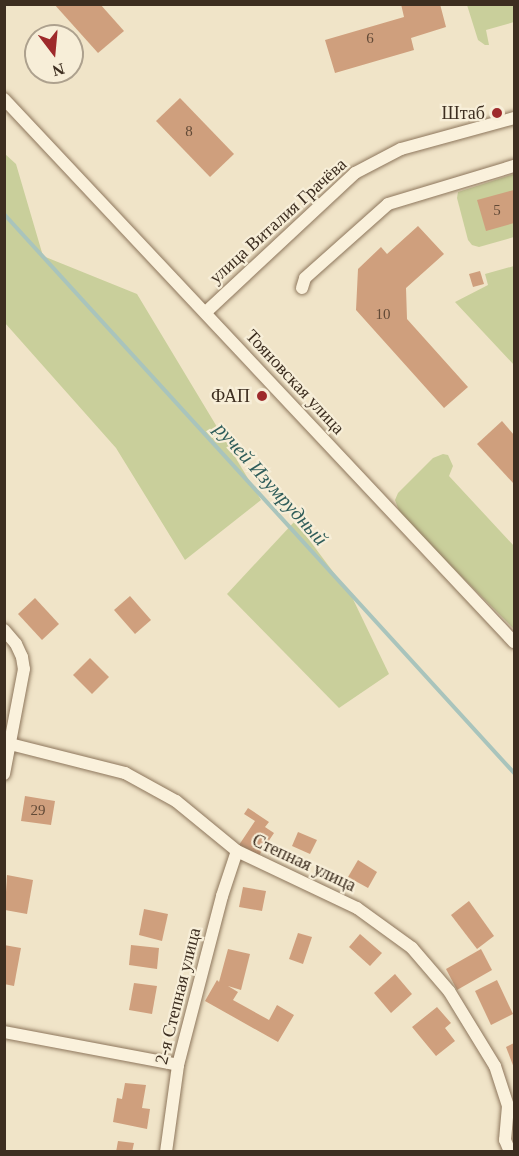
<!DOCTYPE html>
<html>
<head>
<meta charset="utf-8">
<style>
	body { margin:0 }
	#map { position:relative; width:519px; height:1156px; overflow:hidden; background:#f0e4c8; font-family:Georgia,serif }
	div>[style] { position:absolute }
	.green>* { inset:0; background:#c9cf9b }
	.stream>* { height:4px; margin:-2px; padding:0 2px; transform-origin:2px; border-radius:2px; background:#a9c4bc }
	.building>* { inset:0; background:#cf9f7d }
	.roads { filter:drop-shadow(0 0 2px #8d765c) drop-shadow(0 0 2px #8d765c) }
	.street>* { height:12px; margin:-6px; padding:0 6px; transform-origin:6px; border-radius:6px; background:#faf1dc }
	.dots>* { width:16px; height:16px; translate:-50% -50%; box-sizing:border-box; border:3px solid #f7eed8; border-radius:50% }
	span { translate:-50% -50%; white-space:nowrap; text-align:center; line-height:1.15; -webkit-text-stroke:4.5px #f7eed8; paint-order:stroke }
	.number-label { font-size:15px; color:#624a37 }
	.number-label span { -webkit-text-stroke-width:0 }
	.poi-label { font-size:18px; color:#3d2e20 }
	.right { translate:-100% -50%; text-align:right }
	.street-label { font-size:18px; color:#3d2e20 }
	.water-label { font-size:20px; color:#2f5d5a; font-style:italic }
	.frame { position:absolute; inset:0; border:6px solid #3d2e20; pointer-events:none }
	.north { position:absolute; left:24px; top:24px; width:60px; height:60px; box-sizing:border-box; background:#f7eed8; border:2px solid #ada18e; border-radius:50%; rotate:164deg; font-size:16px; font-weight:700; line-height:24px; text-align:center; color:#3d2e20 }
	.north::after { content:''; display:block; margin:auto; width:21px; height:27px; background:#9e2a2b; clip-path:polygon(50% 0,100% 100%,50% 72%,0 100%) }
</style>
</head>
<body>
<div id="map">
	<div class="green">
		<i style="clip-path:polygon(467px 5px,514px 5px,514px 22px,486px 30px,489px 45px,485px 45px,478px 40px)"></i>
		<i style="clip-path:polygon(5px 154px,16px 164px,43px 256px,137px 294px,261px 500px,185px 560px,116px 448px,5px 323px)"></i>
		<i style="clip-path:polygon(514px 174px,514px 237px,479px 247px,472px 245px,468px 240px,457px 198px,458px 192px)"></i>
		<i style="clip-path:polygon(514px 266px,514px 365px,455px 302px,488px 285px,485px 274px)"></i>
		<i style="clip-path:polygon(443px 454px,448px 455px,453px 466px,449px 476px,514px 546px,514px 629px,401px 516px,395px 500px,398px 493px,433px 458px)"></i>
		<i style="clip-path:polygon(295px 521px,352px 597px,389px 674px,339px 708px,227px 594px)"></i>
	</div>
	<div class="stream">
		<i style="left:4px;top:214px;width:757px;rotate:47.62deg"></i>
	</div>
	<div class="building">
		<i style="clip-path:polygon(54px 4px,100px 4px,124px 31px,98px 53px)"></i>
		<i style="clip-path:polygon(401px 4px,440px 4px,446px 27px,411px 38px,414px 50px,335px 73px,325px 40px,404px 17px)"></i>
		<i style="clip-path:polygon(180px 98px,234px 154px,210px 177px,156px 121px)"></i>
		<i style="clip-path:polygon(514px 190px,514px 223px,486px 231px,477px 200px)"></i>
		<i style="clip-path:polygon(418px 226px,444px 254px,406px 288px,407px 319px,468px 387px,444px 408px,356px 310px,358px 269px,381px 247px,387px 254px)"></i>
		<i style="clip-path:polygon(480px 271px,484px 284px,473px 287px,469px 274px)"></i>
		<i style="clip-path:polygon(502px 421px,514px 435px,514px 484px,477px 444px)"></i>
		<i style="clip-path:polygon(130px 596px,151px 620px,135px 634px,114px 610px)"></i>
		<i style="clip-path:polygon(35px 598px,59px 624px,42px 640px,18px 614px)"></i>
		<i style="clip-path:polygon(90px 658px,109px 677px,92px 694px,73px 675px)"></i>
		<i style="clip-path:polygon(25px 796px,55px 801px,51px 825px,21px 821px)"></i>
		<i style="clip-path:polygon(248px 808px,269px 822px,265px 827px,274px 833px,258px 857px,239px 845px,255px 821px,244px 814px)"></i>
		<i style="clip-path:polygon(298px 832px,317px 840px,310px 854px,292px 846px)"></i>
		<i style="clip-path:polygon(358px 860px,377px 872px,368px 888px,348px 877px)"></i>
		<i style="clip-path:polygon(7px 875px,33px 880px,27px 914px,5px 910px)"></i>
		<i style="clip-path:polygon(243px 887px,266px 891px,262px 911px,239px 907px)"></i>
		<i style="clip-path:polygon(469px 901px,494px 936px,477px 949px,451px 915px)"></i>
		<i style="clip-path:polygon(144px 909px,168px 914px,162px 941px,139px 935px)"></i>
		<i style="clip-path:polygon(298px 933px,312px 937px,303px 964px,289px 959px)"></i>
		<i style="clip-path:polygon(360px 934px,382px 953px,370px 966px,349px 947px)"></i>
		<i style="clip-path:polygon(4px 945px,21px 948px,14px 986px,4px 984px)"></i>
		<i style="clip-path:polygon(131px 945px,159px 948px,157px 969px,129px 965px)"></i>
		<i style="clip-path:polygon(228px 949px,250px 954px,241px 990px,228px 986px,238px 992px,233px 1000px,269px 1020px,277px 1005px,294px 1015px,278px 1042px,205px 1001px,217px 980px,219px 982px)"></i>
		<i style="clip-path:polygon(481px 949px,492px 970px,457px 990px,446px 969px)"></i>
		<i style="clip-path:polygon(395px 974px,412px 994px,391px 1013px,374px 993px)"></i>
		<i style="clip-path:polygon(497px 980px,513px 1014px,491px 1025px,475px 991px)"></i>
		<i style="clip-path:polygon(134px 983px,157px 986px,152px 1014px,129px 1010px)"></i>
		<i style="clip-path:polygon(437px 1007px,451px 1023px,445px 1028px,455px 1041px,436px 1056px,412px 1027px)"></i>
		<i style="clip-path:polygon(514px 1043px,514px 1068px,506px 1047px)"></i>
		<i style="clip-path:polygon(125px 1083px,146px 1085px,142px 1108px,150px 1109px,147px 1129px,113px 1122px,117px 1098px,122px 1099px)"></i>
		<i style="clip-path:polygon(118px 1141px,134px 1143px,132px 1152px,116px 1152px)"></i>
	</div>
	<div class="roads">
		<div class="street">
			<i style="left:4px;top:99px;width:745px;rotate:46.8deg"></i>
			<i style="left:302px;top:288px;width:10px;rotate:-73deg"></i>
			<i style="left:305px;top:278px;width:111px;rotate:-41.7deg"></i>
			<i style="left:388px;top:204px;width:132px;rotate:-16.8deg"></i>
			<i style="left:206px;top:312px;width:204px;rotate:-43deg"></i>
			<i style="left:355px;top:173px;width:52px;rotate:-27.6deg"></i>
			<i style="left:401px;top:149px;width:117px;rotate:-15.3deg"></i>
			<i style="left:4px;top:630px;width:18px;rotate:49deg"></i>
			<i style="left:16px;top:644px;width:14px;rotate:65deg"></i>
			<i style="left:22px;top:657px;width:12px;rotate:81deg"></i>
			<i style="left:24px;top:669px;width:107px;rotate:100.8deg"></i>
			<i style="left:10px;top:744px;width:119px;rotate:14.2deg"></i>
			<i style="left:125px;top:773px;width:58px;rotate:28.8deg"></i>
			<i style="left:176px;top:801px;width:79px;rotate:39.3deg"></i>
			<i style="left:237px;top:851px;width:133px;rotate:25.4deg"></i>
			<i style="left:357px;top:908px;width:68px;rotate:36deg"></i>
			<i style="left:412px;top:948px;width:57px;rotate:49.3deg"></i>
			<i style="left:449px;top:991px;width:88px;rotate:58.5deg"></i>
			<i style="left:495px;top:1066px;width:42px;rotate:72deg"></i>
			<i style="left:508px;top:1106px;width:34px;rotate:95deg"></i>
			<i style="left:505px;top:1140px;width:13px;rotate:67deg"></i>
			<i style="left:4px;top:1032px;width:177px;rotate:10.7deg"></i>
			<i style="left:166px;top:1152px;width:88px;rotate:-82.1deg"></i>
			<i style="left:178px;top:1065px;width:175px;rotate:-75.4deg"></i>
			<i style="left:222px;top:896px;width:47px;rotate:-71.6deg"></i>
		</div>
	</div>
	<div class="dots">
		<i style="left:497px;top:113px;background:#9e2a2b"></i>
		<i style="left:262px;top:396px;background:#9e2a2b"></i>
	</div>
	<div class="number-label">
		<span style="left:370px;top:39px">6</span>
		<span style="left:189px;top:132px">8</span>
		<span style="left:497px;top:211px">5</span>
		<span style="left:383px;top:315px">10</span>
		<span style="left:38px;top:811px">29</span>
	</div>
	<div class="poi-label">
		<span class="right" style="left:485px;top:113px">Штаб</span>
		<span class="right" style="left:250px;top:396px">ФАП</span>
	</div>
	<div class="street-label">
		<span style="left:278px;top:221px;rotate:-42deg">улица Виталия Грачёва</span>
		<span style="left:295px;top:382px;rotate:47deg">Тояновская улица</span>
		<span style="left:304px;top:863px;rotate:25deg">Степная улица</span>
		<span style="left:178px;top:996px;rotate:-76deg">2-я Степная улица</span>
	</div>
	<div class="water-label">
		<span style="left:271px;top:484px;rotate:48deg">ручей Изумрудный</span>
	</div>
	<div class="frame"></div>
	<div class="north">N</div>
</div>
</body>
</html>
